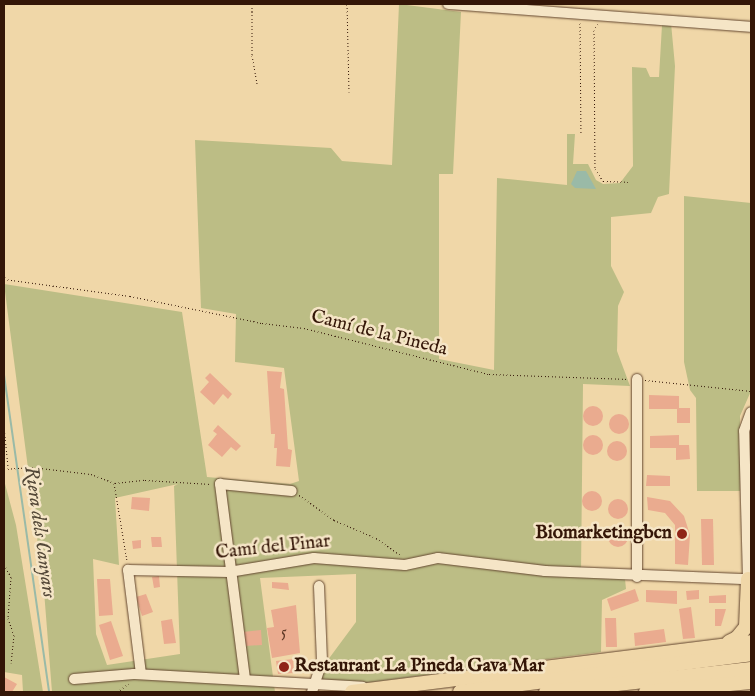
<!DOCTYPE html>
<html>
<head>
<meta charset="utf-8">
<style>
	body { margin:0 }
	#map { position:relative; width:755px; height:696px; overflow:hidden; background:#f0d7a8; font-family:"IM FELL English",serif }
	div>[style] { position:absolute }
	.green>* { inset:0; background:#bcbd85 }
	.water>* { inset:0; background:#9abaa7 }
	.stream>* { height:2px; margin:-1px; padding:0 1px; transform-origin:1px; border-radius:1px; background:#9abaa7 }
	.building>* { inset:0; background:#eaab8f }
	.round { border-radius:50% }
	.path>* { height:1px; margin-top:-0.5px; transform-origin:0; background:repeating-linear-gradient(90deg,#341607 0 1px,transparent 0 3.5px) }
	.roads { filter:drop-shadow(0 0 1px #63462f) drop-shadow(0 0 1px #63462f) }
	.minor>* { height:10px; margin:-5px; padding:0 5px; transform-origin:5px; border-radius:5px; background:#f5e5c6 }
	.highway>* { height:14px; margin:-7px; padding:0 7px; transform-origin:7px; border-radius:7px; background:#f0d7a8 }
	.dots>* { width:14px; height:14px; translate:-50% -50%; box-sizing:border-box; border:2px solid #f5e5c6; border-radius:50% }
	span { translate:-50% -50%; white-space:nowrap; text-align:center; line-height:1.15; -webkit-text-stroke:5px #f5e5c6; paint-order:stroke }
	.number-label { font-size:16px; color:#623b29 }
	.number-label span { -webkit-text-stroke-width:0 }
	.street-label { font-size:19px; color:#341607 }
	.poi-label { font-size:19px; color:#341607; font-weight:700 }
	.right { translate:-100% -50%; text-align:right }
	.left { translate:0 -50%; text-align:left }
	.water-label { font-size:20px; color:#534737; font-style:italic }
	.frame { position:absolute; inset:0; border:5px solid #341607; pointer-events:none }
</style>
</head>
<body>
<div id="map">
	<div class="green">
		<i style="clip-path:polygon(evenodd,399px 4px,461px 12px,453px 174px,439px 174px,439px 359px,494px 370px,497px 178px,567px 185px,567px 134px,575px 134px,573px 164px,588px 164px,596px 180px,603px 184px,620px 183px,633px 166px,632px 67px,646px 68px,650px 77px,659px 77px,662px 25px,671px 23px,675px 66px,669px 194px,658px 197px,651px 213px,611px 217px,611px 266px,624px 292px,618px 306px,617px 351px,630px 386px,583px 384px,581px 574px,625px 579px,626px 589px,602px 600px,601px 652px,365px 683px,313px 680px,356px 622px,356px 574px,260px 578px,275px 692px,52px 692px,44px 591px,4px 284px,182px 312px,207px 477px,290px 484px,299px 481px,284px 368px,235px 362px,236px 314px,201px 308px,195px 140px,331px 148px,342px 161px,392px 165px,399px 4px,178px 484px,174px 486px,180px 654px,107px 665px,96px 634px,93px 559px,119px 565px,115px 498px,178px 484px)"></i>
		<i style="clip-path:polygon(684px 196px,751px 203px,751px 391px,740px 416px,740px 491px,697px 491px,696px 398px,690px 390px,684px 362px)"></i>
		<i style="clip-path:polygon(4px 480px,16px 525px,43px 692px,23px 692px,22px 675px,4px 672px)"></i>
	</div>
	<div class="water">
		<i style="clip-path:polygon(577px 171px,586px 171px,596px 189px,575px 188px,571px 184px)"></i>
	</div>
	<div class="stream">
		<i style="left:4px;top:375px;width:320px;rotate:81.9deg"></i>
	</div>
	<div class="building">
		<i style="clip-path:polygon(267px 371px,282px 372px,280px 388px,284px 389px,288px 449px,292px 450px,290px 467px,276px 466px,277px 448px,274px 448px,275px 434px,271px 434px)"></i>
		<i style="clip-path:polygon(210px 373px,232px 394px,228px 399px,223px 394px,214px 405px,200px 392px,209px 382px,205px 378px)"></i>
		<i style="clip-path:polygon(649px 395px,679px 396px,679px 408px,690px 408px,690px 423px,677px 423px,677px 409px,649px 409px)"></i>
		<i class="round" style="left:583px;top:406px;width:20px;height:20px"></i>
		<i class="round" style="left:609px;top:414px;width:20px;height:20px"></i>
		<i style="clip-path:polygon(218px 425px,241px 446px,236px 451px,231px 447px,222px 457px,208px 445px,217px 434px,213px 431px)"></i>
		<i style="clip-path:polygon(679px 435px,679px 445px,689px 445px,690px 459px,676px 460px,676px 448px,650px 448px,650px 436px)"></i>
		<i class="round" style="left:583px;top:435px;width:20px;height:20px"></i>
		<i class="round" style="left:607px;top:441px;width:20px;height:20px"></i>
		<i style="clip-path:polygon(647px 475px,670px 476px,670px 486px,646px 486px)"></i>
		<i class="round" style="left:582px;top:491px;width:20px;height:20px"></i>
		<i style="clip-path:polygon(132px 497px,150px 498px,149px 511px,131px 509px)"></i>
		<i style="clip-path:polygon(647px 497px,670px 501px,684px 516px,690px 535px,688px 565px,675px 564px,675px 525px,665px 513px,648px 510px)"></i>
		<i class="round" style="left:608px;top:499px;width:20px;height:20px"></i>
		<i style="clip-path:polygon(701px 519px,713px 519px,714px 565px,702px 565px)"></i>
		<i class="round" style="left:608px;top:527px;width:20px;height:20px"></i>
		<i style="clip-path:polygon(151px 537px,161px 537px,162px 547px,152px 547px)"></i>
		<i style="clip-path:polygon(141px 540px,141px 548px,133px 549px,132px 541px)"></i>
		<i style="clip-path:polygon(159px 576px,160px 587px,154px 588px,152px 577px)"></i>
		<i style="clip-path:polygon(97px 579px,110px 579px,113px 615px,99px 616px)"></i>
		<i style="clip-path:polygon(272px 582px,288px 583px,289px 590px,272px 588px)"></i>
		<i style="clip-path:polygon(635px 589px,639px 601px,611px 611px,607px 599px)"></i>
		<i style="clip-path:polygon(646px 590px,677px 591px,677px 604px,646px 602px)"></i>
		<i style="clip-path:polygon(699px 590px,699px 599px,687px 600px,686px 591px)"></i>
		<i style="clip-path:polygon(146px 594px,153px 612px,142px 616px,136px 597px)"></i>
		<i style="clip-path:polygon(726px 595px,726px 603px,709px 603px,709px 596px)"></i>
		<i style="clip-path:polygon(296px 605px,300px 653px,272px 658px,267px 628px,274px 627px,271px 610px)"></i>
		<i style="clip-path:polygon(691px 607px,695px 638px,683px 639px,679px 609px)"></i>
		<i style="clip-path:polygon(715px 609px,726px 609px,721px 626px,715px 626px)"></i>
		<i style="clip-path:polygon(605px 618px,616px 618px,617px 647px,606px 647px)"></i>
		<i style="clip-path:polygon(172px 619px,176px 643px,164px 644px,161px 621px)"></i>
		<i style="clip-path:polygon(111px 621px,123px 656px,110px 660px,99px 625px)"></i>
		<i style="clip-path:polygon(664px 629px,666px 642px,635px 646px,634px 633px)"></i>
		<i style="clip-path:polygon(261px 630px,262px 645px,245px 646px,243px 632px)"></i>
		<i style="clip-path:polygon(293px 659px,294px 673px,278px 674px,276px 661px)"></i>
		<i style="clip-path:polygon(4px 677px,17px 684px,12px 692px,4px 692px)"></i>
	</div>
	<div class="path">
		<i style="left:252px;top:4px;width:51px;rotate:90deg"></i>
		<i style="left:252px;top:55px;width:29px;rotate:80deg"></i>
		<i style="left:347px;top:4px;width:88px;rotate:88.7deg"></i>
		<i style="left:580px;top:23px;width:111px;rotate:89.5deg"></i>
		<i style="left:598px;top:24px;width:7px;rotate:124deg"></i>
		<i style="left:594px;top:30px;width:139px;rotate:89.6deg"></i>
		<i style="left:595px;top:169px;width:14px;rotate:56deg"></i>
		<i style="left:603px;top:181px;width:25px;rotate:2deg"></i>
		<i style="left:4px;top:273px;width:5px;rotate:79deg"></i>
		<i style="left:4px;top:279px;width:127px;rotate:7.7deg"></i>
		<i style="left:130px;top:296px;width:135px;rotate:11.6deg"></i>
		<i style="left:262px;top:323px;width:42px;rotate:6.8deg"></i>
		<i style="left:304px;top:328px;width:191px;rotate:14deg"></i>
		<i style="left:489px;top:374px;width:140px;rotate:2deg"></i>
		<i style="left:645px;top:380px;width:107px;rotate:5.9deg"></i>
		<i style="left:4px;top:426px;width:41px;rotate:84.4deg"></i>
		<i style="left:4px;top:469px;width:28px;rotate:-4deg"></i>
		<i style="left:32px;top:467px;width:59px;rotate:6.8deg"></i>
		<i style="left:91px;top:474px;width:25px;rotate:21deg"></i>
		<i style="left:114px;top:483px;width:79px;rotate:80.5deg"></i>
		<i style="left:115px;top:483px;width:30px;rotate:-6deg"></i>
		<i style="left:145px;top:480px;width:66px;rotate:3.5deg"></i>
		<i style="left:299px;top:495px;width:43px;rotate:35.5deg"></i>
		<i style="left:334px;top:520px;width:46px;rotate:23.2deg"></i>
		<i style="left:376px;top:538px;width:29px;rotate:35deg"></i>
		<i style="left:4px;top:564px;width:15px;rotate:62deg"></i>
		<i style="left:11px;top:577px;width:41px;rotate:94.2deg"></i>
		<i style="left:8px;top:618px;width:18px;rotate:71deg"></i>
		<i style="left:14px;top:635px;width:28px;rotate:96deg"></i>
		<i style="left:117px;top:692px;width:14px;rotate:-36deg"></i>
	</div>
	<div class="roads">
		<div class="minor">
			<i style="left:448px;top:4px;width:304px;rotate:4.3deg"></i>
			<i style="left:637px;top:379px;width:198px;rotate:90deg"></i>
			<i style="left:141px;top:674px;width:105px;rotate:-97.1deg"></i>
			<i style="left:128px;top:570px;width:101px;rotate:1.1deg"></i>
			<i style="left:229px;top:572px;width:86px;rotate:-9.4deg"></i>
			<i style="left:314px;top:558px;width:91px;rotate:4.4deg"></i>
			<i style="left:405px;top:565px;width:34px;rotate:-12deg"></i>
			<i style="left:438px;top:558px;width:108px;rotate:6.9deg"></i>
			<i style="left:545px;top:571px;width:203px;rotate:2.3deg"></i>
			<i style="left:748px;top:579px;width:148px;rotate:-91.5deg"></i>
			<i style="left:744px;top:431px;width:20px;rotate:-70deg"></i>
			<i style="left:74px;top:679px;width:60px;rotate:-4.8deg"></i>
			<i style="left:134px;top:674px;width:229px;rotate:3.2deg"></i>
			<i style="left:245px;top:679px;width:197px;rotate:-97.3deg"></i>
			<i style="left:220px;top:484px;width:72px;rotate:5.6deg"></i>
			<i style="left:312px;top:692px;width:33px;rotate:-72deg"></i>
			<i style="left:322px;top:661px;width:75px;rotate:-92.3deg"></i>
		</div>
		<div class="highway">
			<i style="left:729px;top:642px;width:9px;rotate:-27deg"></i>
			<i style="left:737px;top:638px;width:14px;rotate:-51deg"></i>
			<i style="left:746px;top:627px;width:48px;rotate:-87.6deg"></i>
			<i style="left:352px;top:692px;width:402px;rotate:-7.1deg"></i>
			<i style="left:460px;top:692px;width:293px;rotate:-7.4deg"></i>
			<i style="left:546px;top:692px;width:206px;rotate:-6.4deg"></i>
			<i style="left:646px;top:692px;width:105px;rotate:-5.4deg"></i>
		</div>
	</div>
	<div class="dots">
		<i style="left:682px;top:534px;background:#8f2418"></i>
		<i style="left:284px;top:667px;background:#8f2418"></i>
	</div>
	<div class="number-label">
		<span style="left:284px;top:633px">5</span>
	</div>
	<div class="street-label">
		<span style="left:379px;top:334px;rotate:14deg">Camí de la Pineda</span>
		<span style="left:273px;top:548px;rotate:-6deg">Camí del Pinar</span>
	</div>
	<div class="poi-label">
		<span class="right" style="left:672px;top:534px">Biomarketingbcn</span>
		<span class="left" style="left:294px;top:667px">Restaurant La Pineda Gava Mar</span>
	</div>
	<div class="water-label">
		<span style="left:40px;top:532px;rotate:82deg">Riera dels Canyars</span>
	</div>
	<div class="frame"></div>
</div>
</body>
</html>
